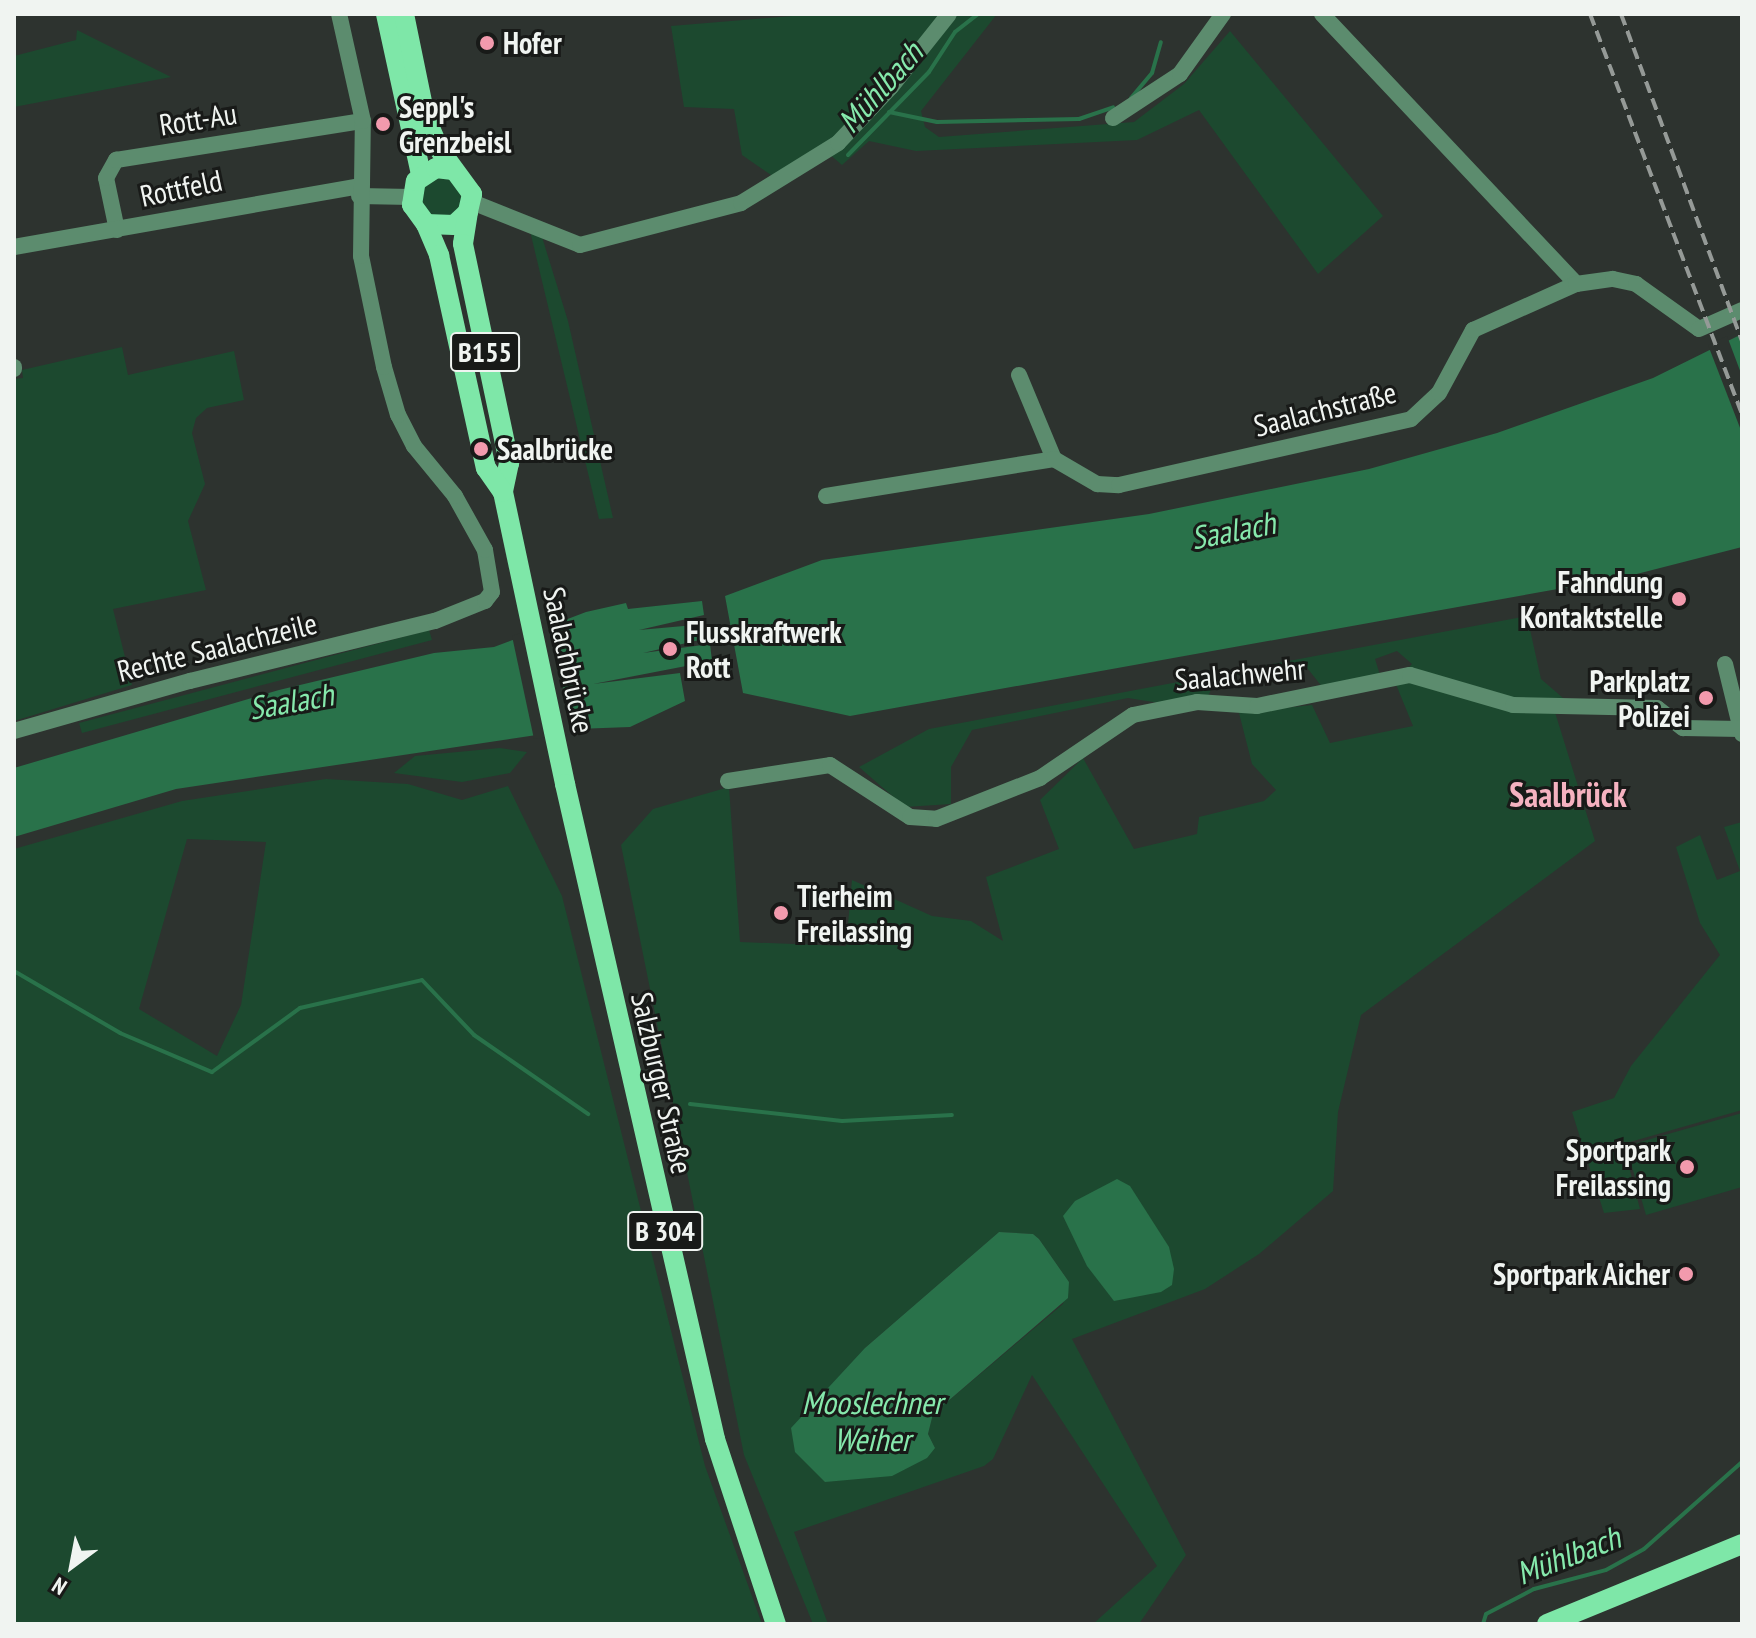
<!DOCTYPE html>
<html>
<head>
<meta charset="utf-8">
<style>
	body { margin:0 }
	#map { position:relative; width:1756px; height:1638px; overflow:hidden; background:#2d332f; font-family:"PT Sans Narrow",sans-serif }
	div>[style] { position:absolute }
	.green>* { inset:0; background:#1c492f }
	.round { border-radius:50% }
	.water>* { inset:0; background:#29724a }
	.pier>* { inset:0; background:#2d332f }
	.stream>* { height:4px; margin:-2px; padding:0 2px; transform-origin:2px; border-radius:2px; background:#29724a }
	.minor>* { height:16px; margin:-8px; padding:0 8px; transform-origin:8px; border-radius:8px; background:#5c8c6e }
	.primary>* { height:20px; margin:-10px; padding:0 10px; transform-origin:10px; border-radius:10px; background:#7ee7a8 }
	.rail>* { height:4px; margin-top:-2px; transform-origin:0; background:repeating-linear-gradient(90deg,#959a97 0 12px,transparent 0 18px) }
	.dots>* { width:22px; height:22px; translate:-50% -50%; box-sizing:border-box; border:4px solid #181a18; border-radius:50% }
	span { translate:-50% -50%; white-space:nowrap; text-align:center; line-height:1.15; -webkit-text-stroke:6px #181a18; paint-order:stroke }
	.shield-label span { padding:2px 6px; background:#181a18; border:2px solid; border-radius:6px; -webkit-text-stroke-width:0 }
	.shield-label { font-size:28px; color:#f0f4f1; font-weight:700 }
	.poi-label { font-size:30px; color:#f0f4f1; font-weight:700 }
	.left { translate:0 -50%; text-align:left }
	.right { translate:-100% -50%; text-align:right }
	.street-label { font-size:30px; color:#f0f4f1 }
	.water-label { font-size:32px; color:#86e9ac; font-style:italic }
	.quarter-label { font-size:34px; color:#f5b2c0; font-weight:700 }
	.frame { position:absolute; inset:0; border:16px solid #f0f4f1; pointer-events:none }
	.north { position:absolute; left:32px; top:1526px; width:80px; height:80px; -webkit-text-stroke:6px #181a18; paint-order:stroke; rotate:212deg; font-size:22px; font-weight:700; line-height:32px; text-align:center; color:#f0f4f1 }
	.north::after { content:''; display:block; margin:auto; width:28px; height:36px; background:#f0f4f1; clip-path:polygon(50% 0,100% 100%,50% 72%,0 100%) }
</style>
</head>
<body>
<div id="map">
	<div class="green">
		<i style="clip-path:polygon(816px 14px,997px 14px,921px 111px,925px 127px,939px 137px,1134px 122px,1184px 84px,1230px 31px,1383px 216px,1318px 274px,1199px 110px,1137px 140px,916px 151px,869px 141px,842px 165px,828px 153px,784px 184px,742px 155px,734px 109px,684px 107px,671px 26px)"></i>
		<i style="clip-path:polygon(77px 30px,171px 77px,14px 107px,14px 56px,76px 40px)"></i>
		<i class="round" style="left:421px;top:178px;width:40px;height:40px"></i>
		<i style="clip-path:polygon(530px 231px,542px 237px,568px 321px,613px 518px,599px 519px)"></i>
		<i style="clip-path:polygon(122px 347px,128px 375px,234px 351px,244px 400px,207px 408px,196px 418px,192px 433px,205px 484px,188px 521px,206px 590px,113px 609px,132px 685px,14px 721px,14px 379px,23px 378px,22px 370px)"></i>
		<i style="clip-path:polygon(evenodd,1527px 616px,1541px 679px,1577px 710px,1554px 709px,1595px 841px,1361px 1015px,1338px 1112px,1333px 1191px,1259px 1254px,1205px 1289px,1072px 1339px,1186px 1555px,1139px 1624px,1093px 1624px,1157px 1566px,1032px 1375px,993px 1459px,984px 1466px,794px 1532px,828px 1624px,813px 1624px,744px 1455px,621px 845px,653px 809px,729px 787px,740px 942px,846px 946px,852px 880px,932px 916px,971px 921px,1003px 941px,986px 877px,1059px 849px,1040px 800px,1083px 758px,1134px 849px,1197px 834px,1199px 817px,1264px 801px,1276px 790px,1252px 764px,1239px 713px,1312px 705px,1330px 743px,1413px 726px,1395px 682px,1412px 664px,1397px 651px,1375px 659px,1380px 675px,1323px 688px,1304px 664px,1215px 679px,1203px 710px,1128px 698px,972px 730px,951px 767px,951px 804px,905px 807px,859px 767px,929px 729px,1527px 616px,999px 1232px,1033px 1234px,1039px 1239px,1069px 1282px,1063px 1304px,933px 1414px,928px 1434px,935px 1448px,865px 1348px,999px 1232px)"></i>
		<i style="clip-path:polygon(429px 630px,432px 640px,82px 733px,79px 723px)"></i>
		<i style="clip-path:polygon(500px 748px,527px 752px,510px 773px,462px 782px,394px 773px,415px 756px)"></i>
		<i style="clip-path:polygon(evenodd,326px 779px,408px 784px,462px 800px,508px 786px,562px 896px,705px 1466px,762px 1624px,14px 1624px,14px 849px,182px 801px,326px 779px,187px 839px,266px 842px,241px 1005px,217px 1056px,139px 1009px,187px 839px)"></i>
		<i style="clip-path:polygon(1742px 822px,1742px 1110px,1623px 1144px,1640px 1209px,1604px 1213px,1572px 1112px,1614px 1098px,1631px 1066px,1720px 955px,1700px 923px,1676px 847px,1700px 835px,1717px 880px,1740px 871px,1724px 827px)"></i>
		<i style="clip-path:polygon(1742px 1113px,1742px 1187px,1646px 1215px,1626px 1146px)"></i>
	</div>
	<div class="water">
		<i style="clip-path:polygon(1742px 334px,1742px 547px,1625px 577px,850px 716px,743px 693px,725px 596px,822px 560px,1149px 514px,1369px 469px,1497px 433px,1653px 378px)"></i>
		<i style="clip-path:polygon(702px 601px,704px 615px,639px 630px,706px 624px,708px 638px,643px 653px,710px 644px,712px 661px,593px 684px,680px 673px,685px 701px,630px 727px,577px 729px,176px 789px,14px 837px,14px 768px,279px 690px,434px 653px,494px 647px,586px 612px,626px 603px,628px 609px)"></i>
		<i style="clip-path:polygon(1117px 1179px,1130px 1186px,1169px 1247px,1174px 1269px,1172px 1285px,1161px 1292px,1114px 1301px,1087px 1266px,1063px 1216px,1075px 1201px)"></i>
		<i style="clip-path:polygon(999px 1232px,1033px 1234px,1039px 1239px,1069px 1282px,1068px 1298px,933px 1414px,928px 1434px,935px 1448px,927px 1458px,892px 1476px,825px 1482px,795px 1452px,791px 1428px,865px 1348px)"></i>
	</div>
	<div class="pier">
		<i style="clip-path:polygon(1727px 336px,1742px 376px,1742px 433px,1708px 345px)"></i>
		<i style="clip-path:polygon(549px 622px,573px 734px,534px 739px,512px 636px)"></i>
	</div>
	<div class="stream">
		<i style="left:1131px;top:98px;width:33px;rotate:-50deg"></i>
		<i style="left:1152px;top:73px;width:32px;rotate:-74deg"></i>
		<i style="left:889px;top:112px;width:49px;rotate:11.8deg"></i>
		<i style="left:937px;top:122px;width:142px;rotate:-1.2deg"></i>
		<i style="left:1079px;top:119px;width:36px;rotate:-19deg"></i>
		<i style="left:848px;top:155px;width:116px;rotate:-45.7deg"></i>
		<i style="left:929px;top:72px;width:48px;rotate:-57deg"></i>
		<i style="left:955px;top:32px;width:29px;rotate:-38deg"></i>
		<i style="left:14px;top:971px;width:123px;rotate:30.3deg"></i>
		<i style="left:120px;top:1033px;width:100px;rotate:23deg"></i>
		<i style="left:212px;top:1072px;width:109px;rotate:-36deg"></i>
		<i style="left:300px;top:1008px;width:125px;rotate:-12.9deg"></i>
		<i style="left:422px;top:980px;width:76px;rotate:46.6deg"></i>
		<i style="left:474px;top:1035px;width:139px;rotate:34.7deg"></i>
		<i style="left:690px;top:1104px;width:153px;rotate:6.4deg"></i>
		<i style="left:842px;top:1121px;width:110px;rotate:-3.1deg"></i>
		<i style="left:1483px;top:1624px;width:10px;rotate:-73deg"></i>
		<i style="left:1486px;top:1614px;width:54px;rotate:-27.5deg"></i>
		<i style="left:1534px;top:1589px;width:74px;rotate:-14.8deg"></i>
		<i style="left:1606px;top:1570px;width:43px;rotate:-28.9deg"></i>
		<i style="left:1644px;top:1549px;width:131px;rotate:-41.6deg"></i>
	</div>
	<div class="minor">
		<i style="left:1322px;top:14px;width:371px;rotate:46.7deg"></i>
		<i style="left:1113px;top:118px;width:80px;rotate:-33.3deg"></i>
		<i style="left:1180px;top:74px;width:74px;rotate:-54.4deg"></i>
		<i style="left:359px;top:196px;width:52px;rotate:1.1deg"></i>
		<i style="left:472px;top:202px;width:116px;rotate:21.7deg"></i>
		<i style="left:580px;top:245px;width:166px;rotate:-14.6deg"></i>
		<i style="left:741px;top:203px;width:114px;rotate:-31.7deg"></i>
		<i style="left:838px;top:143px;width:77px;rotate:-46.6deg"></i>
		<i style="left:891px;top:87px;width:93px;rotate:-51.5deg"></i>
		<i style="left:117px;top:230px;width:53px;rotate:-101.9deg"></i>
		<i style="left:106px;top:178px;width:21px;rotate:-61deg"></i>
		<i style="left:116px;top:160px;width:250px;rotate:-9deg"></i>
		<i style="left:14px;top:247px;width:351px;rotate:-10deg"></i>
		<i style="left:14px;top:367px;width:2px;rotate:90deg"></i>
		<i style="left:1019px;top:375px;width:91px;rotate:67.4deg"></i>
		<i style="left:826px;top:496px;width:231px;rotate:-9.2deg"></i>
		<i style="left:1054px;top:459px;width:50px;rotate:30.2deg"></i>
		<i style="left:1097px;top:484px;width:22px;rotate:3deg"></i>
		<i style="left:1119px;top:485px;width:299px;rotate:-12.7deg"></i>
		<i style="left:1411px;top:419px;width:38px;rotate:-43deg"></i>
		<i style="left:1439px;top:393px;width:72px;rotate:-61.6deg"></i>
		<i style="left:1473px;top:330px;width:113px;rotate:-24.1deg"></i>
		<i style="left:1576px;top:284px;width:37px;rotate:-8deg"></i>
		<i style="left:1613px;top:279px;width:24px;rotate:12deg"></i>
		<i style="left:1636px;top:284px;width:77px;rotate:35.5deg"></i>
		<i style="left:1699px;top:329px;width:47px;rotate:-23.8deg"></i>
		<i style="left:1725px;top:664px;width:72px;rotate:76.3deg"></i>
		<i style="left:14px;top:731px;width:183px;rotate:-15.9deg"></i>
		<i style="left:190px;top:681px;width:252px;rotate:-13.8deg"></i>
		<i style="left:435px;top:621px;width:54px;rotate:-21.8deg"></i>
		<i style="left:485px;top:601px;width:11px;rotate:-52deg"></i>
		<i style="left:492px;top:592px;width:43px;rotate:-99.5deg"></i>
		<i style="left:485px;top:550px;width:62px;rotate:-119.1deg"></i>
		<i style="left:455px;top:496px;width:65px;rotate:-129.4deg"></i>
		<i style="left:414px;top:446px;width:35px;rotate:-117deg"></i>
		<i style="left:398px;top:415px;width:50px;rotate:-106.3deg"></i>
		<i style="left:384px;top:367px;width:113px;rotate:-101.7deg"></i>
		<i style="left:361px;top:256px;width:135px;rotate:-89.2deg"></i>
		<i style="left:363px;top:121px;width:110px;rotate:-102.6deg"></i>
		<i style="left:728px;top:781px;width:103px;rotate:-8.9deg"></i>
		<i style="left:830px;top:765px;width:95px;rotate:33deg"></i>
		<i style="left:910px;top:817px;width:26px;rotate:4deg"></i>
		<i style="left:936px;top:819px;width:112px;rotate:-21.5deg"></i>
		<i style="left:1040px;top:778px;width:112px;rotate:-34.1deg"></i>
		<i style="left:1133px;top:715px;width:65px;rotate:-11.5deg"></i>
		<i style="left:1197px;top:702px;width:60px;rotate:3.8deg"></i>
		<i style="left:1257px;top:706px;width:156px;rotate:-11.5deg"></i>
		<i style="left:1410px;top:675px;width:107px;rotate:16.2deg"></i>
		<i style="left:1513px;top:705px;width:144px;rotate:1.2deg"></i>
		<i style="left:1657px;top:708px;width:33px;rotate:38deg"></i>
		<i style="left:1683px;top:728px;width:58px;rotate:1deg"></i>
	</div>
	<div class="primary">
		<i style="left:386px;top:14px;width:165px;rotate:77.7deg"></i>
		<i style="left:404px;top:14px;width:104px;rotate:78.4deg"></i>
		<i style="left:425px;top:116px;width:36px;rotate:67deg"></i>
		<i style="left:439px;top:149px;width:56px;rotate:53.7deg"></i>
		<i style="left:472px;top:194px;width:18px;rotate:103deg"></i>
		<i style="left:468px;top:212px;width:19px;rotate:137deg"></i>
		<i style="left:454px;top:225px;width:28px;rotate:-178deg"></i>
		<i style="left:426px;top:224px;width:24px;rotate:-126deg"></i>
		<i style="left:412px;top:205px;width:24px;rotate:-81deg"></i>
		<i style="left:416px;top:181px;width:24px;rotate:-33deg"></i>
		<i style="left:436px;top:168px;width:17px;rotate:7deg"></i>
		<i style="left:468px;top:212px;width:32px;rotate:99deg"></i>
		<i style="left:463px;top:244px;width:224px;rotate:78.1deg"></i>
		<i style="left:509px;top:463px;width:30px;rotate:102deg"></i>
		<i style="left:503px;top:492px;width:299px;rotate:78deg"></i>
		<i style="left:565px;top:784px;width:672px;rotate:77.1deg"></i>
		<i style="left:715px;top:1439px;width:195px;rotate:71.8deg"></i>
		<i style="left:426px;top:224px;width:34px;rotate:67deg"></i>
		<i style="left:439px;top:255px;width:218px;rotate:77.6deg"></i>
		<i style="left:486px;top:468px;width:29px;rotate:55deg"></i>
		<i style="left:1547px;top:1624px;width:211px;rotate:-22.3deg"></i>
	</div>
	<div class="rail">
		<i style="left:1590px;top:14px;width:429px;rotate:69.2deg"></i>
		<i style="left:1621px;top:14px;width:349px;rotate:69.7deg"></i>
	</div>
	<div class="dots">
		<i style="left:487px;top:43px;background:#f29aad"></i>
		<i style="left:383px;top:124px;background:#f29aad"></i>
		<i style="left:481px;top:449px;background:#f29aad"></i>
		<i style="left:1679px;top:599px;background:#f29aad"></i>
		<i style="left:670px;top:649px;background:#f29aad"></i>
		<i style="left:1706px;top:698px;background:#f29aad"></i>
		<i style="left:781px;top:913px;background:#f29aad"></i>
		<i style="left:1687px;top:1167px;background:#f29aad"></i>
		<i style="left:1686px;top:1274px;background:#f29aad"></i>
	</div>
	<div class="shield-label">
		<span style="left:485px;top:352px">B155</span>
		<span style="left:665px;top:1231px">B 304</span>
	</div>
	<div class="poi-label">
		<span class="left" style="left:503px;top:43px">Hofer</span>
		<span class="left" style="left:399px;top:124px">Seppl's<br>Grenzbeisl</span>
		<span class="left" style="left:497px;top:449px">Saalbrücke</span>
		<span class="right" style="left:1663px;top:599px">Fahndung<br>Kontaktstelle</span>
		<span class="left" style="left:686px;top:649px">Flusskraftwerk<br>Rott</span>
		<span class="right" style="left:1690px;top:698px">Parkplatz<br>Polizei</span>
		<span class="left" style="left:797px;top:913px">Tierheim<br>Freilassing</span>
		<span class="right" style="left:1671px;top:1167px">Sportpark<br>Freilassing</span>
		<span class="right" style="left:1670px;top:1274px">Sportpark Aicher</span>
	</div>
	<div class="street-label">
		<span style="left:198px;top:119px;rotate:-9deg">Rott-Au</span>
		<span style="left:181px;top:188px;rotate:-12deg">Rottfeld</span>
		<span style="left:1325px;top:409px;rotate:-14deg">Saalachstraße</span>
		<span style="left:217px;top:647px;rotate:-14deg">Rechte Saalachzeile</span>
		<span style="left:569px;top:660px;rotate:78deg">Saalachbrücke</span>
		<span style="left:1240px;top:674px;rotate:-5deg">Saalachwehr</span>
		<span style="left:662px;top:1083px;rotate:77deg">Salzburger Straße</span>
	</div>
	<div class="water-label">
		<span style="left:880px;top:87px;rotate:-48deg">Mühlbach</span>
		<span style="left:1233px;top:530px;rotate:-11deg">Saalach</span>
		<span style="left:291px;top:701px;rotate:-10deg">Saalach</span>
		<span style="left:872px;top:1421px">Mooslechner<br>Weiher</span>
		<span style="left:1568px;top:1555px;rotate:-21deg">Mühlbach</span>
	</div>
	<div class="quarter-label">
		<span style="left:1568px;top:795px">Saalbrück</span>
	</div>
	<div class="frame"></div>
	<div class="north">N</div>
</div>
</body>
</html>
